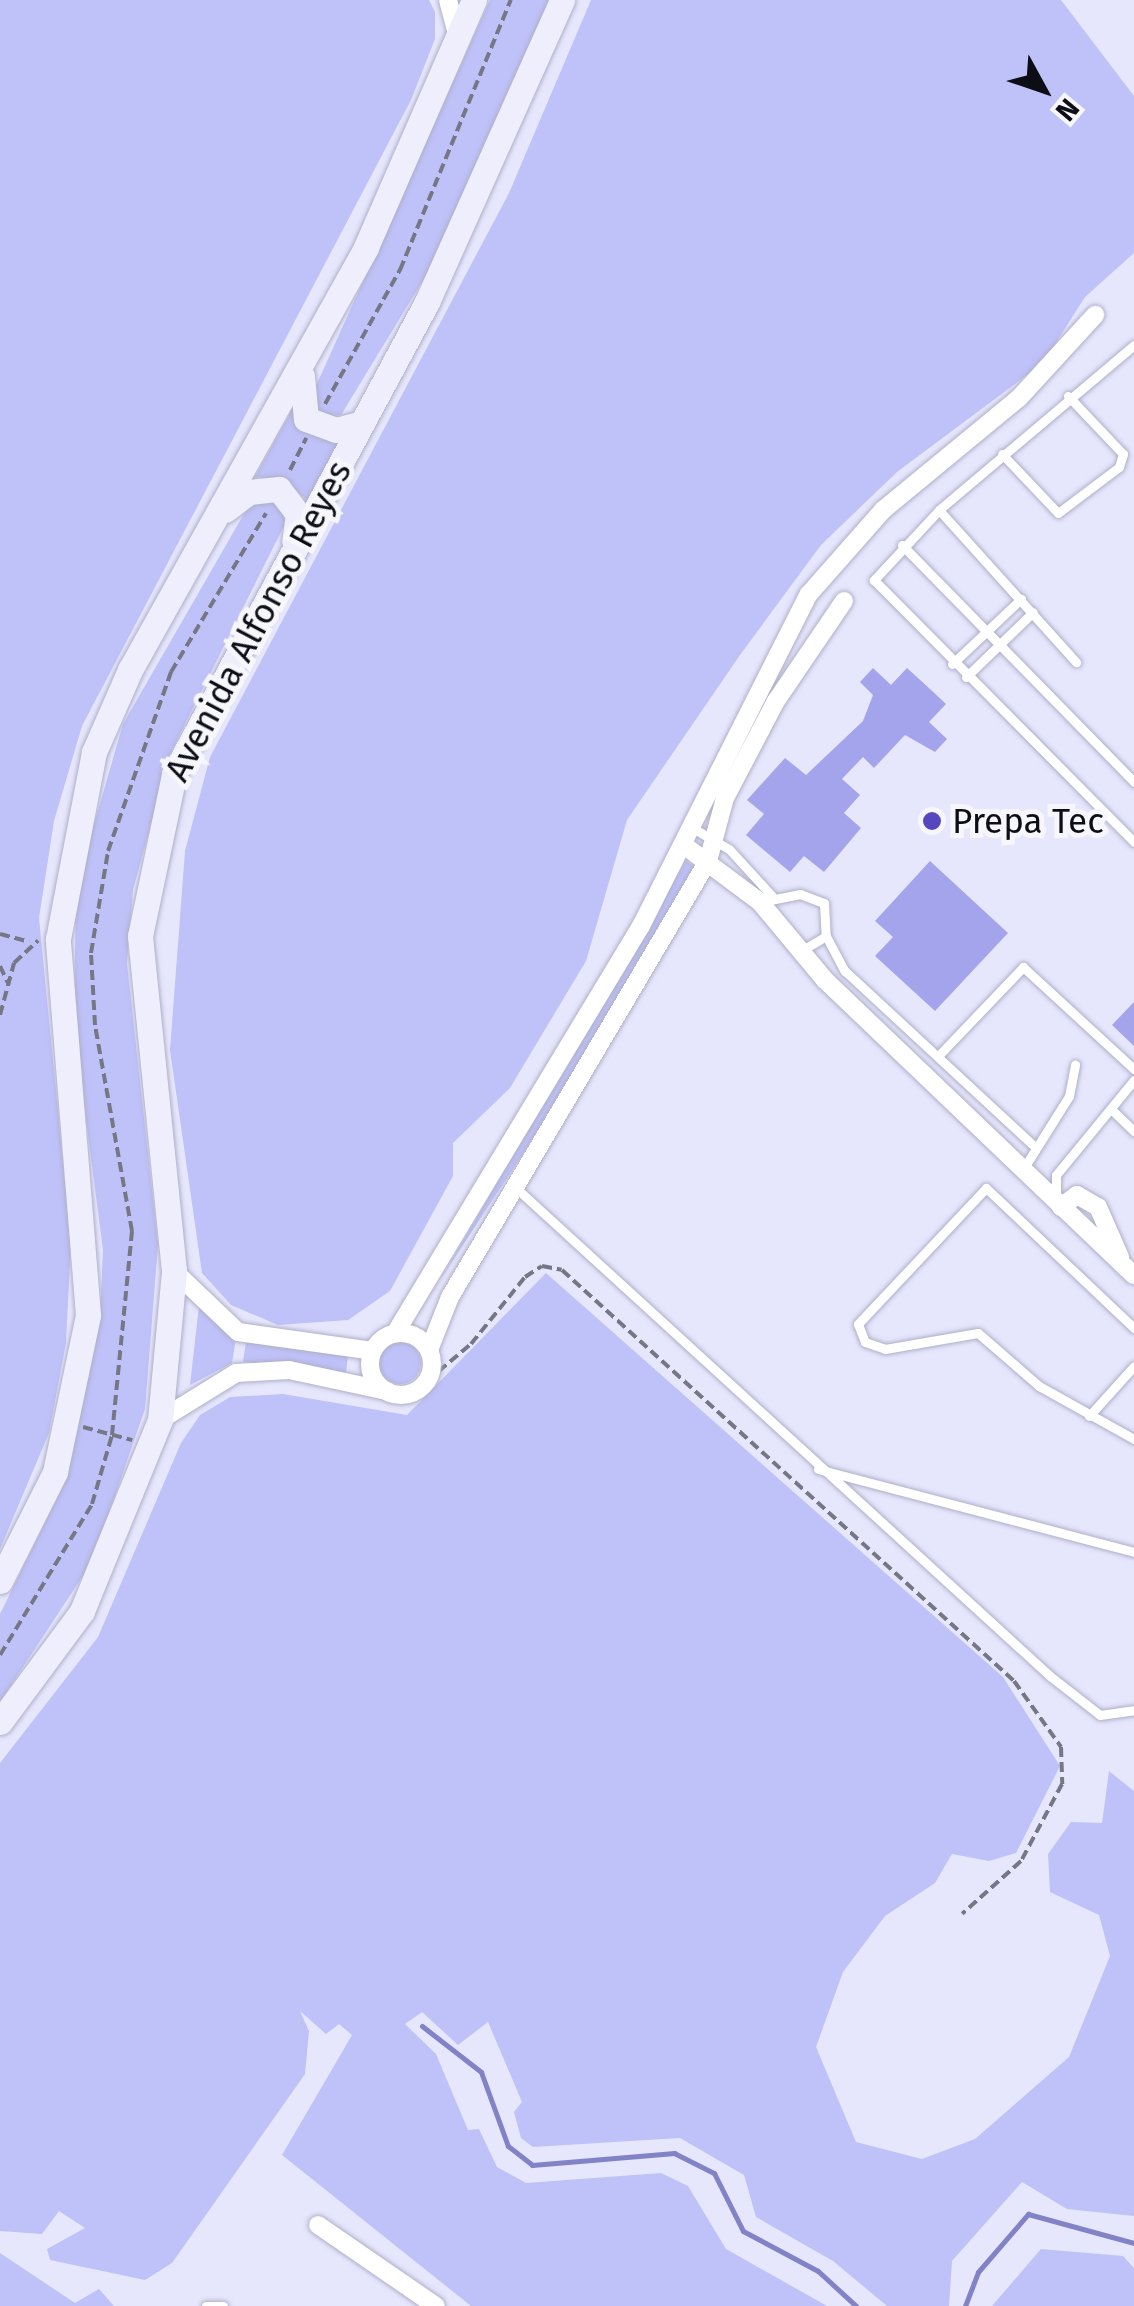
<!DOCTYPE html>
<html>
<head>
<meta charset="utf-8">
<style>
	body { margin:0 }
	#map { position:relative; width:1134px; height:2306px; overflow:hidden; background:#e6e7fd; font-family:"Fira Sans",sans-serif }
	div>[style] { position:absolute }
	.green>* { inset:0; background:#bfc1f9 }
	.round { border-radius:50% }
	.stream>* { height:5px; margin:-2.5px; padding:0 2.5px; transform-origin:2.5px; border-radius:2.5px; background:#8282c6 }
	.building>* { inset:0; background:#a3a4eb }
	.path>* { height:4px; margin-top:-2px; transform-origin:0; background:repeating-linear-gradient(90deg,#767785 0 10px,transparent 0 15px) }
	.roads { filter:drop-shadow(0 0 2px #aeafc8) drop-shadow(0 0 2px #aeafc8) }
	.service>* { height:9px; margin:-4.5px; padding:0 4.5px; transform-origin:4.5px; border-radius:4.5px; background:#fff }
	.minor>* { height:18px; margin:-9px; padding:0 9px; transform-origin:9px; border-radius:9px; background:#fff }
	.minor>.ring { margin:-9px; padding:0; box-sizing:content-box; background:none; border:18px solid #fff; border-radius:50% }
	.secondary>* { height:25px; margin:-12.5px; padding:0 12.5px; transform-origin:12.5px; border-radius:12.5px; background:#eeeefc }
	.dots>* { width:28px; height:28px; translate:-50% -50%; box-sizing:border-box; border:5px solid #f6f6fb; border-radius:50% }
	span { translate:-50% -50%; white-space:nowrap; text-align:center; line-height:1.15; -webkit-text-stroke:10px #f6f6fb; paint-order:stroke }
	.street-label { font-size:35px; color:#0c0d15 }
	.poi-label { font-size:35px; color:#0c0d15 }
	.left { translate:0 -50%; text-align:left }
	.north { position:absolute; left:994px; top:40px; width:100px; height:100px; -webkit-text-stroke:8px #f6f6fb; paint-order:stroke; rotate:130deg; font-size:28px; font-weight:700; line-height:40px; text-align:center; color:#0c0d15 }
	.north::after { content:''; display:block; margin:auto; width:35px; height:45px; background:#0c0d15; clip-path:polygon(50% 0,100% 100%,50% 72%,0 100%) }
</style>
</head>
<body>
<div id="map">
	<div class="green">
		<i style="clip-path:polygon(0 0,429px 0,435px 12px,435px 39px,411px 100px,82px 726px,54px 821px,39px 918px,71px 1243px,66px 1343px,49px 1433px,0 1549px)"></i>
		<i style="clip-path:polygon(490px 0,551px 0,439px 254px,341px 415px,317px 417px,315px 388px)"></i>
		<i style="clip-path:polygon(591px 0,1061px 0,1134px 96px,1134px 253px,1085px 297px,1043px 363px,897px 472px,821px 545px,740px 655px,627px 820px,586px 961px,510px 1088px,453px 1143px,453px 1176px,390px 1291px,348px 1320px,278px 1325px,231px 1305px,202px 1273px,170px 1050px,185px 851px,210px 757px,509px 193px)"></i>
		<i style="clip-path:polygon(293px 408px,343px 435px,307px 500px,282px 479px,255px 477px)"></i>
		<i style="clip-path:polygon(261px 499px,284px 504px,286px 522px,170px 754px,133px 890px,127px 963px,158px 1245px,145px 1409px,92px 1562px,0 1702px,0 1614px,65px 1482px,100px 1318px,103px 1250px,74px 1027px,76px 887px,123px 724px,245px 512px)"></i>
		<i style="clip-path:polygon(686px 861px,695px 867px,593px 1047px,440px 1280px)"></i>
		<i style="clip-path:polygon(546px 1273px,1003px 1677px,1060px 1766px,1016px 1853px,989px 1861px,952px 1854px,935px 1883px,885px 1916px,843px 1972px,816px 2047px,856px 2142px,922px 2159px,975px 2139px,1069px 2057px,1110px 1956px,1099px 1915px,1050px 1892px,1048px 1854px,1071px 1822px,1102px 1823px,1109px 1771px,1134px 1791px,1134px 2216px,1067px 2209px,1022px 2182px,952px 2261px,949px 2306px,887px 2306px,833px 2261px,756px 2217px,744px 2175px,680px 2138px,533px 2147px,521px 2138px,514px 2112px,522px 2102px,488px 2022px,458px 2045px,422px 2012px,405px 2024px,436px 2054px,468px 2130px,479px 2129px,497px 2167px,526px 2183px,661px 2173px,688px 2186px,726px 2249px,827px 2306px,471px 2306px,282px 2155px,352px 2035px,339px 2024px,326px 2034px,300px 2011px,309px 2031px,305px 2074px,172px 2263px,145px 2280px,50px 2260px,47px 2249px,85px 2228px,59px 2211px,42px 2234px,0 2231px,0 1763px,98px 1637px,181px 1443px,200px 1415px,230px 1397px,283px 1394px,407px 1415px)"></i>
		<i style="clip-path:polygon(199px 1306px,236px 1338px,232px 1363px,190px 1385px)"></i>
		<i style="clip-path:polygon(246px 1342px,348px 1356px,346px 1372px,243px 1362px)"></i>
		<i class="round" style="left:379px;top:1342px;width:42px;height:42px"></i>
		<i style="clip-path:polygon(1041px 2249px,1123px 2256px,1134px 2268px,1134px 2306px,992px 2306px)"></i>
		<i style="clip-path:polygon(0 2253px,75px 2303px,99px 2289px,114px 2306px,0 2306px)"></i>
	</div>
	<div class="stream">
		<i style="left:422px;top:2026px;width:75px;rotate:37.9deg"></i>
		<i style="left:481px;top:2072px;width:79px;rotate:70deg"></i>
		<i style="left:508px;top:2146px;width:31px;rotate:38deg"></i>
		<i style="left:532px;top:2165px;width:143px;rotate:-4.8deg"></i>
		<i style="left:674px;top:2153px;width:45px;rotate:26.6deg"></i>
		<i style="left:714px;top:2173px;width:65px;rotate:63.4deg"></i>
		<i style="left:743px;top:2231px;width:85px;rotate:28.1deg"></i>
		<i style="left:818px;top:2271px;width:52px;rotate:42.6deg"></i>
		<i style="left:965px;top:2306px;width:36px;rotate:-69deg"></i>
		<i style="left:978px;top:2272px;width:77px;rotate:-49.2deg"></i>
		<i style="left:1028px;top:2214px;width:110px;rotate:15.3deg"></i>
	</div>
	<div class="building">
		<i style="clip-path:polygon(873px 668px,891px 685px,907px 668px,930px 689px,946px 704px,929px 722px,947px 739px,935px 752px,905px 735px,874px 768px,863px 757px,842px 779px,860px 795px,844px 813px,861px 828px,824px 872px,804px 856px,790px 872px,746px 835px,764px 814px,747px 800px,785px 758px,806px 775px,863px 721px,873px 695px,860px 682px)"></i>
		<i style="clip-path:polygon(930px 861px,1008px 933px,935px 1011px,875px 956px,893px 937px,875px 921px)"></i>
		<i style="clip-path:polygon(1134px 1002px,1134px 1046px,1112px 1025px)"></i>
	</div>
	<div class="path">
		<i style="left:325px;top:404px;width:154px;rotate:-60.8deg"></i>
		<i style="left:400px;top:270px;width:292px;rotate:-67.7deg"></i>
		<i style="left:290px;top:470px;width:36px;rotate:-63deg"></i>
		<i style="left:0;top:934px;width:30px;rotate:15deg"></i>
		<i style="left:0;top:966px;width:19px;rotate:65deg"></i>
		<i style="left:0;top:1015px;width:54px;rotate:-74.9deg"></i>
		<i style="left:14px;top:963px;width:33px;rotate:-43deg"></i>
		<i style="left:427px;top:1381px;width:57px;rotate:-40.1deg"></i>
		<i style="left:471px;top:1344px;width:86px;rotate:-51.1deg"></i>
		<i style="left:525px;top:1277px;width:20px;rotate:-33deg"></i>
		<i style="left:542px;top:1266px;width:20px;rotate:11deg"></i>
		<i style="left:562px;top:1270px;width:611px;rotate:42.28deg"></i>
		<i style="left:1014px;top:1681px;width:81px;rotate:54.5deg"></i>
		<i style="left:1061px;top:1747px;width:37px;rotate:88deg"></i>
		<i style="left:1062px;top:1784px;width:87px;rotate:118deg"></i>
		<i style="left:1021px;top:1861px;width:79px;rotate:138.1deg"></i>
		<i style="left:83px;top:1427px;width:51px;rotate:14.9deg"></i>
		<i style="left:0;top:1655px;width:177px;rotate:-58.6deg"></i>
		<i style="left:92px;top:1504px;width:72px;rotate:-73.8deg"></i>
		<i style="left:112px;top:1435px;width:205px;rotate:-84.4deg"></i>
		<i style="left:132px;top:1231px;width:209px;rotate:-100.2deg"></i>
		<i style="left:95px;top:1025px;width:72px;rotate:-93.2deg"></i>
		<i style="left:91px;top:953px;width:103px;rotate:-80.5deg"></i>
		<i style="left:108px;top:851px;width:190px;rotate:-70.6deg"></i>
		<i style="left:171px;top:672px;width:185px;rotate:-59.1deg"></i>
	</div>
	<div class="roads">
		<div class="service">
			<i style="left:1134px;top:345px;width:255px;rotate:139.8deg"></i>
			<i style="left:939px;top:510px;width:96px;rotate:132.9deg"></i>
			<i style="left:874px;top:580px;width:369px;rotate:45.2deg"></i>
			<i style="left:1002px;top:454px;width:81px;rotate:46.5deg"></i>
			<i style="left:1058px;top:513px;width:76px;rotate:-37deg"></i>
			<i style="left:1119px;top:467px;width:14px;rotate:-73deg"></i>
			<i style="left:1123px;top:454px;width:80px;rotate:-133.5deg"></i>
			<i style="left:939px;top:510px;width:205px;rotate:48deg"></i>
			<i style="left:902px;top:545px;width:332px;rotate:45.6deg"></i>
			<i style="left:952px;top:664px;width:95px;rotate:-43.3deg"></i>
			<i style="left:966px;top:677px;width:93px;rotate:-44.1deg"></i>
			<i style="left:691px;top:827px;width:44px;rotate:30.1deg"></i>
			<i style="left:729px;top:849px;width:64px;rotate:47.5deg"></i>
			<i style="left:760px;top:902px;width:41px;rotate:-11.3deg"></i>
			<i style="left:800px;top:894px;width:26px;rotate:21deg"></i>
			<i style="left:824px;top:903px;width:33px;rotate:87deg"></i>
			<i style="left:826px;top:936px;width:26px;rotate:149deg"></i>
			<i style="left:826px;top:936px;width:40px;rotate:62deg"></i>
			<i style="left:845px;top:971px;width:255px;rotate:42.8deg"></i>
			<i style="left:939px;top:1055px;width:122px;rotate:-46.3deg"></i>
			<i style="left:1023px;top:967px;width:151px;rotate:42.6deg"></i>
			<i style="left:1111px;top:1109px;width:32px;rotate:44deg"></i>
			<i style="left:1022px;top:1171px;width:89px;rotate:-57.9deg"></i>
			<i style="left:1069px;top:1096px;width:32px;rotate:-79deg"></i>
			<i style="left:516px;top:1188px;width:723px;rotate:42.42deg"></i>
			<i style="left:1050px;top:1676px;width:63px;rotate:38deg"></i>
			<i style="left:1100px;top:1715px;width:34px;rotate:-8deg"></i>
			<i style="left:1056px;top:1200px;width:25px;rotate:-90deg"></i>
			<i style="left:1056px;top:1175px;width:123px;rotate:-50.6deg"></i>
			<i style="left:1134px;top:1328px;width:204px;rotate:-136.6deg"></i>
			<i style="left:986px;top:1188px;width:187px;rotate:133.3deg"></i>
			<i style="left:858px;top:1324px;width:19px;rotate:69deg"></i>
			<i style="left:865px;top:1342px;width:21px;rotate:19deg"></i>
			<i style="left:885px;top:1349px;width:94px;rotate:-9.8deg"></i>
			<i style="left:978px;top:1333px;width:81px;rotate:41deg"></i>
			<i style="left:1039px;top:1386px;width:109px;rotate:29.2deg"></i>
			<i style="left:1089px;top:1416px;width:67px;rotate:-48deg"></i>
			<i style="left:818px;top:1469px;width:327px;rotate:14.7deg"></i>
			<i style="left:206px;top:2306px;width:17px"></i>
		</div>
		<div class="minor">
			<i style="left:448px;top:0;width:39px;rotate:75deg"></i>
			<i style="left:685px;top:846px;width:94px;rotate:36.7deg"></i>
			<i style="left:760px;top:902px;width:102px;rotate:50.2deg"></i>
			<i style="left:825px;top:980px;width:427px;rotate:43.7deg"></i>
			<i style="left:1061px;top:1207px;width:20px;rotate:-37deg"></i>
			<i style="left:1077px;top:1195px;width:24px;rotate:30deg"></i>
			<i style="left:1098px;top:1207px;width:55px;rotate:66.3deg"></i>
			<i style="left:174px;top:1271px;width:88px;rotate:43.6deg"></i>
			<i style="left:238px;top:1332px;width:136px;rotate:8deg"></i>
			<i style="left:396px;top:1332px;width:474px;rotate:-58.9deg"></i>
			<i style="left:641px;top:926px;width:372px;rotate:-63.2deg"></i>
			<i style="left:809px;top:594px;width:112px;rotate:-48.6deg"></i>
			<i style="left:883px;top:510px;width:176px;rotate:-39.5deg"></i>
			<i style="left:1019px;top:398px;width:113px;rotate:-47.5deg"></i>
			<i class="ring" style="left:370px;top:1333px;width:44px;height:44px"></i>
			<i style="left:429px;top:1350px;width:57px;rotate:-68.4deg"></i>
			<i style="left:450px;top:1297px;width:507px;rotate:-59.39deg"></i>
			<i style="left:708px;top:861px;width:65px;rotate:-74.9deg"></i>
			<i style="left:725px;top:798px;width:110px;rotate:-62.3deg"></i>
			<i style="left:776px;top:701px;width:121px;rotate:-55.8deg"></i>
			<i style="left:160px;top:1420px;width:89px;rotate:-31.7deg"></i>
			<i style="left:236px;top:1373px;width:53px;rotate:-3.2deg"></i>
			<i style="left:289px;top:1370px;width:100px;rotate:12.1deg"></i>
			<i style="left:318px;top:2225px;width:143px;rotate:34.5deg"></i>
		</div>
		<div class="secondary">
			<i style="left:302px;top:376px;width:43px;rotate:84.7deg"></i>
			<i style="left:306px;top:419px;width:32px;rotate:20deg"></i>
			<i style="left:336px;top:430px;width:27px;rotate:-15deg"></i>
			<i style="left:225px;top:510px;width:30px;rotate:-37deg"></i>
			<i style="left:249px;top:492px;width:30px;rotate:-6deg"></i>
			<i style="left:279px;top:489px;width:31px;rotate:53deg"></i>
			<i style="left:298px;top:514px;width:27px;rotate:98deg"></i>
			<i style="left:0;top:1581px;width:122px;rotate:-63.2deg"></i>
			<i style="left:55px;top:1472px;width:160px;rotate:-78.1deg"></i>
			<i style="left:88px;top:1315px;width:377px;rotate:-94.6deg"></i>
			<i style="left:58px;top:939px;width:190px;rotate:-79.1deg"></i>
			<i style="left:94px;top:752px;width:90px;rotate:-66.3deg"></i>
			<i style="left:130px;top:670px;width:484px;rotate:-60.8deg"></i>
			<i style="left:366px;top:247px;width:270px;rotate:-66.4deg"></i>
			<i style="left:0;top:1722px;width:138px;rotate:-53.5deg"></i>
			<i style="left:82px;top:1611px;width:206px;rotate:-67.8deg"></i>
			<i style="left:160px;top:1420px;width:150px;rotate:-84.6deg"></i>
			<i style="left:174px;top:1271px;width:337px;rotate:-95.8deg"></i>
			<i style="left:140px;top:936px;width:166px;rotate:-78.1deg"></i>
			<i style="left:174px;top:774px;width:536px;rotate:-61.81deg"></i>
			<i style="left:427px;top:302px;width:331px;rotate:-65.9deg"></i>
		</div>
	</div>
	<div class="dots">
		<i style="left:932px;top:821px;background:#5647bf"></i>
	</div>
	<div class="street-label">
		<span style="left:258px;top:621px;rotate:-62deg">Avenida Alfonso Reyes</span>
	</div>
	<div class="poi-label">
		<span class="left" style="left:952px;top:821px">Prepa Tec</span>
	</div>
	<div class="north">N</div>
</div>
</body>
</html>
